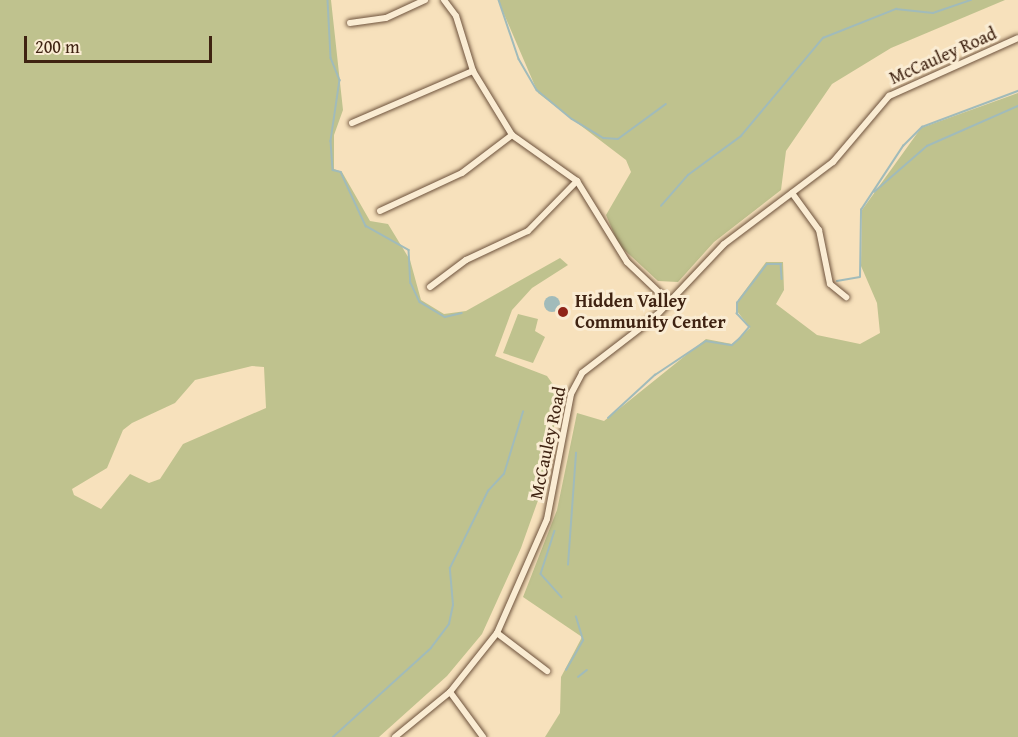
<!DOCTYPE html>
<html>
<head>
<meta charset="utf-8">
<style>
	body { margin:0 }
	#map { position:relative; width:1018px; height:737px; overflow:hidden; background:#f7e1bc; font-family:"Gentium Book Plus",serif }
	div>[style] { position:absolute }
	.green>* { inset:0; background:#bfc28e }
	.water>* { inset:0; background:#a1bbba }
	.round { border-radius:50% }
	.stream>* { height:1.5px; margin:-0.75px; padding:0 0.75px; transform-origin:0.75px; border-radius:0.75px; background:#a1bbba }
	.roads { filter:drop-shadow(0 0 2px #6d523c) drop-shadow(0 0 2px #6d523c) }
	.minor>* { height:6px; margin:-3px; padding:0 3px; transform-origin:3px; border-radius:3px; background:#faecd3 }
	.dots>* { width:16px; height:16px; translate:-50% -50%; box-sizing:border-box; border:3px solid #faecd3; border-radius:50% }
	span { translate:-50% -50%; white-space:nowrap; text-align:center; line-height:1.15; -webkit-text-stroke:6px #faecd3; paint-order:stroke }
	.street-label { font-size:18px; color:#3f2312 }
	.poi-label { font-size:18px; color:#3f2312; font-weight:700 }
	.left { translate:0 -50%; text-align:left }
	.scale { position:absolute; left:24px; top:36px; width:188px; height:27px; box-sizing:border-box; border:3px solid #3f2312; border-top:0; padding-left:8px; font-size:18px; line-height:21px; white-space:nowrap; color:#3f2312; -webkit-text-stroke:4px #faecd3; paint-order:stroke }
</style>
</head>
<body>
<div id="map">
	<div class="green">
		<i style="clip-path:polygon(evenodd,0 0,331px 0,343px 110px,334px 135px,334px 169px,342px 172px,370px 221px,388px 224px,410px 260px,421px 300px,444px 314px,466px 311px,560px 258px,568px 265px,532px 288px,512px 310px,495px 356px,547px 376px,559px 393px,547px 475px,521px 548px,482px 634px,447px 676px,379px 737px,0 737px,0 0,252px 366px,264px 367px,266px 408px,183px 444px,160px 479px,149px 483px,130px 474px,101px 509px,74px 495px,72px 489px,107px 468px,123px 430px,132px 423px,175px 403px,195px 380px,252px 366px)"></i>
		<i style="clip-path:polygon(498px 0,1005px 0,891px 48px,832px 84px,786px 151px,781px 190px,714px 242px,678px 282px,658px 281px,619px 245px,606px 215px,631px 172px,626px 160px,538px 93px)"></i>
		<i style="clip-path:polygon(1018px 93px,1018px 737px,545px 737px,560px 713px,561px 677px,582px 637px,523px 597px,557px 510px,577px 413px,604px 421px,706px 339px,732px 344px,750px 328px,737px 311px,738px 300px,766px 262px,783px 262px,784px 290px,776px 304px,817px 335px,860px 344px,880px 333px,877px 303px,861px 266px,862px 210px,921px 128px)"></i>
		<i style="clip-path:polygon(518px 314px,538px 319px,535px 331px,545px 337px,533px 363px,503px 353px)"></i>
	</div>
	<div class="water">
		<i class="round" style="left:544px;top:296px;width:16px;height:16px"></i>
	</div>
	<div class="stream">
		<i style="left:328px;top:0;width:58px;rotate:87deg"></i>
		<i style="left:331px;top:58px;width:24px;rotate:68deg"></i>
		<i style="left:340px;top:80px;width:62px;rotate:98.4deg"></i>
		<i style="left:331px;top:141px;width:29px;rotate:86deg"></i>
		<i style="left:333px;top:170px;width:8px;rotate:14deg"></i>
		<i style="left:341px;top:172px;width:60px;rotate:65.2deg"></i>
		<i style="left:366px;top:226px;width:49px;rotate:29.2deg"></i>
		<i style="left:409px;top:250px;width:33px;rotate:87deg"></i>
		<i style="left:411px;top:283px;width:21px;rotate:65deg"></i>
		<i style="left:420px;top:302px;width:29px;rotate:31deg"></i>
		<i style="left:445px;top:317px;width:17px;rotate:-13deg"></i>
		<i style="left:499px;top:0;width:62px;rotate:71.3deg"></i>
		<i style="left:519px;top:59px;width:36px;rotate:60deg"></i>
		<i style="left:537px;top:90px;width:45px;rotate:39.6deg"></i>
		<i style="left:572px;top:119px;width:37px;rotate:31deg"></i>
		<i style="left:604px;top:138px;width:14px;rotate:4deg"></i>
		<i style="left:618px;top:139px;width:59px;rotate:-36.1deg"></i>
		<i style="left:874px;top:192px;width:70px;rotate:-41deg"></i>
		<i style="left:927px;top:146px;width:99px;rotate:-23.7deg"></i>
		<i style="left:661px;top:206px;width:41px;rotate:-48.9deg"></i>
		<i style="left:688px;top:175px;width:66px;rotate:-36.3deg"></i>
		<i style="left:741px;top:136px;width:128px;rotate:-50.1deg"></i>
		<i style="left:823px;top:38px;width:79px;rotate:-21.7deg"></i>
		<i style="left:896px;top:9px;width:37px;rotate:6deg"></i>
		<i style="left:933px;top:13px;width:40px;rotate:-18.9deg"></i>
		<i style="left:837px;top:281px;width:23px;rotate:-10deg"></i>
		<i style="left:860px;top:277px;width:67px;rotate:-89.1deg"></i>
		<i style="left:861px;top:210px;width:77px;rotate:-56.7deg"></i>
		<i style="left:903px;top:146px;width:27px;rotate:-45deg"></i>
		<i style="left:922px;top:127px;width:103px;rotate:-20.6deg"></i>
		<i style="left:608px;top:418px;width:64px;rotate:-42.5deg"></i>
		<i style="left:655px;top:375px;width:61px;rotate:-33.7deg"></i>
		<i style="left:706px;top:341px;width:26px;rotate:9deg"></i>
		<i style="left:732px;top:345px;width:9px;rotate:-41deg"></i>
		<i style="left:739px;top:339px;width:16px;rotate:-50deg"></i>
		<i style="left:749px;top:327px;width:18px;rotate:-133deg"></i>
		<i style="left:737px;top:314px;width:11px;rotate:-90deg"></i>
		<i style="left:737px;top:303px;width:49px;rotate:-52.4deg"></i>
		<i style="left:767px;top:264px;width:14px"></i>
		<i style="left:781px;top:264px;width:15px;rotate:86deg"></i>
		<i style="left:555px;top:531px;width:45px;rotate:108deg"></i>
		<i style="left:541px;top:574px;width:31px;rotate:48deg"></i>
		<i style="left:568px;top:565px;width:112px;rotate:-85.9deg"></i>
		<i style="left:566px;top:670px;width:34px;rotate:-60deg"></i>
		<i style="left:583px;top:640px;width:24px;rotate:-107deg"></i>
		<i style="left:578px;top:677px;width:11px;rotate:-38deg"></i>
		<i style="left:333px;top:737px;width:132px;rotate:-42.2deg"></i>
		<i style="left:431px;top:648px;width:30px;rotate:-53deg"></i>
		<i style="left:449px;top:624px;width:19px;rotate:-78deg"></i>
		<i style="left:453px;top:605px;width:37px;rotate:-95deg"></i>
		<i style="left:450px;top:568px;width:86px;rotate:-63.7deg"></i>
		<i style="left:488px;top:491px;width:23px;rotate:-47deg"></i>
		<i style="left:504px;top:474px;width:65px;rotate:-73deg"></i>
	</div>
	<div class="roads">
		<div class="minor">
			<i style="left:444px;top:0;width:20px;rotate:53deg"></i>
			<i style="left:456px;top:16px;width:58px;rotate:72.8deg"></i>
			<i style="left:473px;top:71px;width:75px;rotate:58.6deg"></i>
			<i style="left:512px;top:135px;width:80px;rotate:35.3deg"></i>
			<i style="left:577px;top:181px;width:95px;rotate:58.3deg"></i>
			<i style="left:627px;top:262px;width:58px;rotate:43.6deg"></i>
			<i style="left:350px;top:23px;width:36px;rotate:-8deg"></i>
			<i style="left:386px;top:18px;width:43px;rotate:-24.8deg"></i>
			<i style="left:352px;top:123px;width:132px;rotate:-23.3deg"></i>
			<i style="left:792px;top:193px;width:46px;rotate:53.9deg"></i>
			<i style="left:819px;top:230px;width:55px;rotate:78.5deg"></i>
			<i style="left:830px;top:284px;width:21px;rotate:39deg"></i>
			<i style="left:380px;top:211px;width:90px;rotate:-24.9deg"></i>
			<i style="left:462px;top:173px;width:63px;rotate:-37.2deg"></i>
			<i style="left:430px;top:287px;width:45px;rotate:-36.9deg"></i>
			<i style="left:466px;top:260px;width:68px;rotate:-25.1deg"></i>
			<i style="left:528px;top:231px;width:70px;rotate:-45.6deg"></i>
			<i style="left:497px;top:633px;width:63px;rotate:37.2deg"></i>
			<i style="left:450px;top:692px;width:56px;rotate:53.7deg"></i>
			<i style="left:395px;top:737px;width:71px;rotate:-39.3deg"></i>
			<i style="left:450px;top:692px;width:75px;rotate:-51.5deg"></i>
			<i style="left:497px;top:633px;width:124px;rotate:-66.3deg"></i>
			<i style="left:547px;top:519px;width:127px;rotate:-79.1deg"></i>
			<i style="left:571px;top:394px;width:24px;rotate:-62deg"></i>
			<i style="left:582px;top:373px;width:92px;rotate:-37.5deg"></i>
			<i style="left:655px;top:317px;width:100px;rotate:-46.6deg"></i>
			<i style="left:724px;top:244px;width:136px;rotate:-37deg"></i>
			<i style="left:833px;top:162px;width:87px;rotate:-49.7deg"></i>
			<i style="left:889px;top:96px;width:141px;rotate:-24.2deg"></i>
		</div>
	</div>
	<div class="dots">
		<i style="left:563px;top:312px;background:#8f2418"></i>
	</div>
	<div class="street-label">
		<span style="left:943px;top:56px;rotate:-24deg">McCauley Road</span>
		<span style="left:548px;top:443px;rotate:-78deg">McCauley Road</span>
	</div>
	<div class="poi-label">
		<span class="left" style="left:575px;top:312px">Hidden Valley<br>Community Center</span>
	</div>
	<div class="scale">200 m</div>
</div>
</body>
</html>
